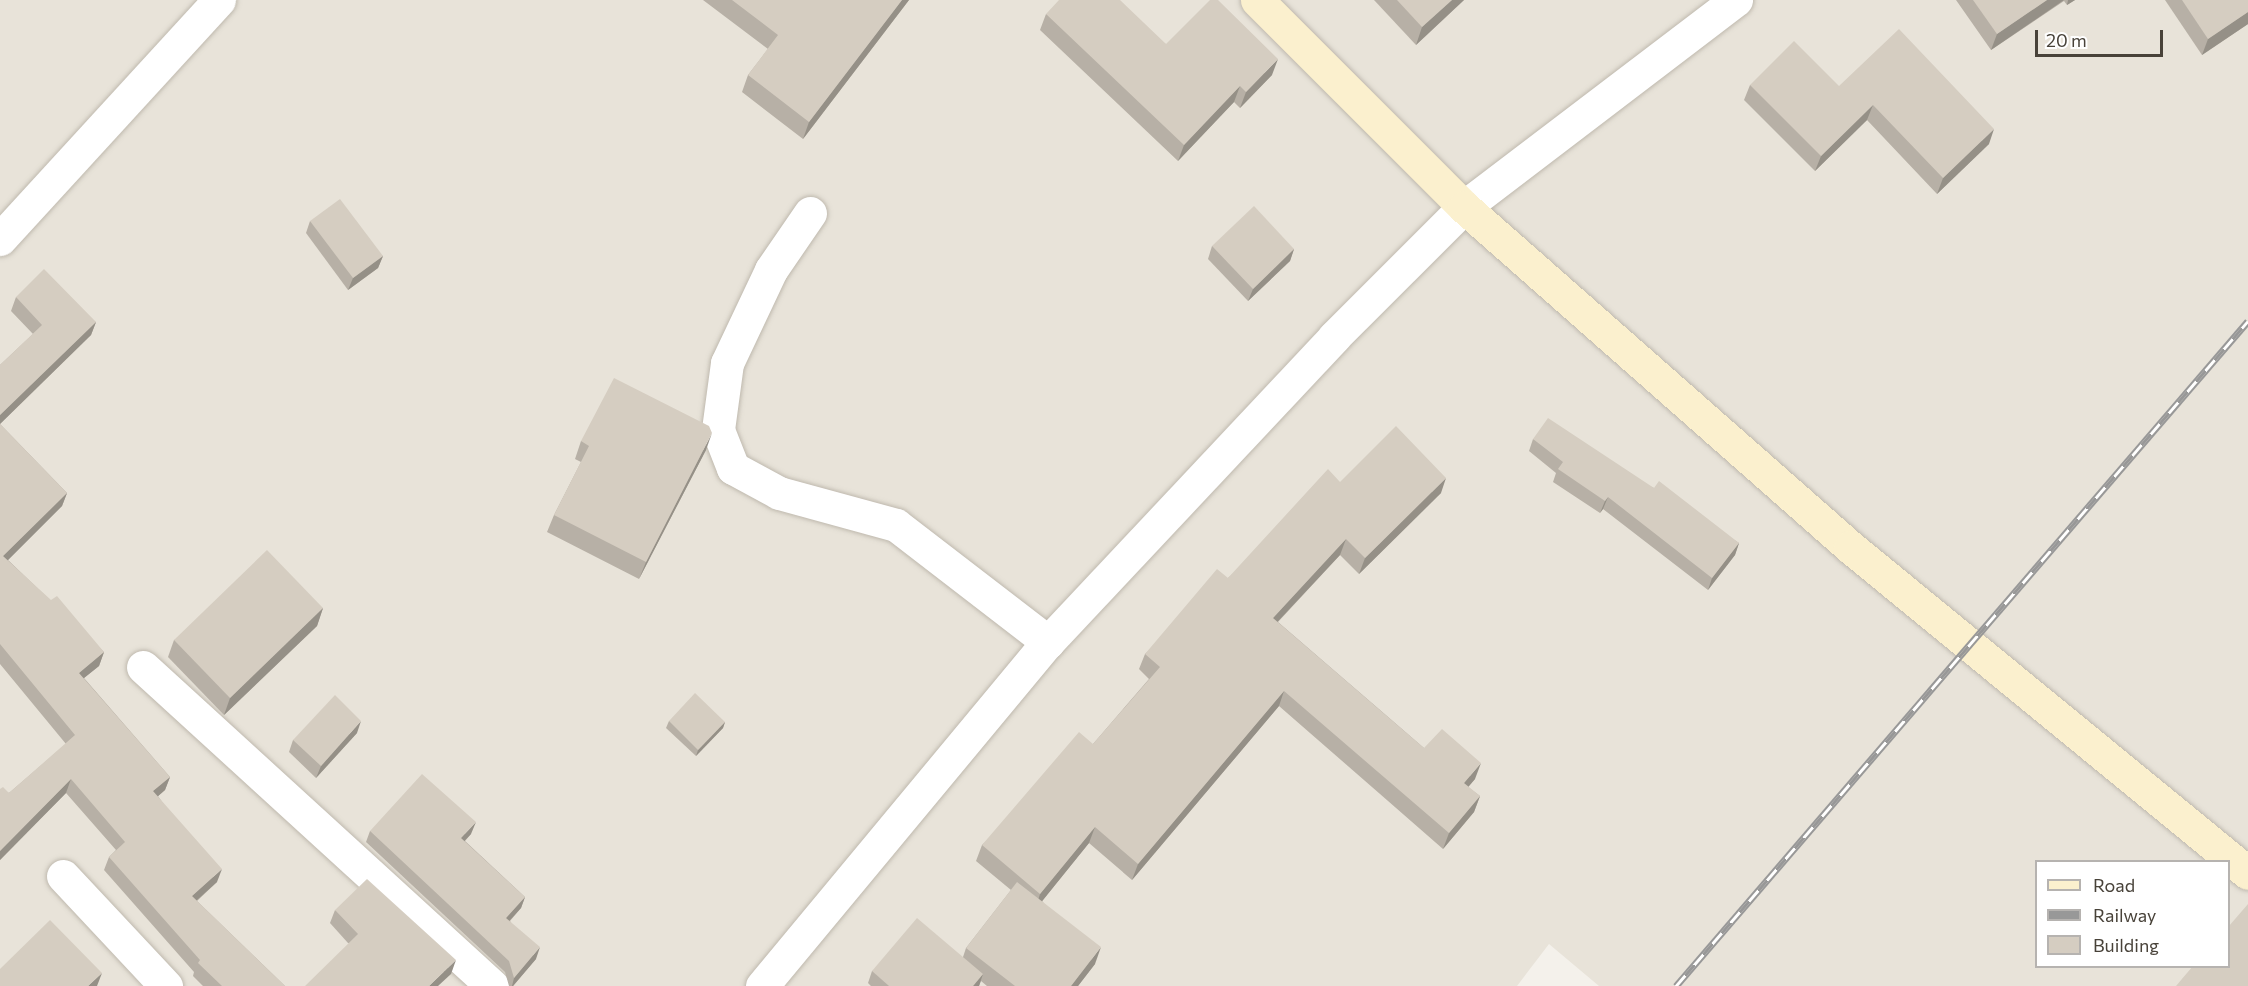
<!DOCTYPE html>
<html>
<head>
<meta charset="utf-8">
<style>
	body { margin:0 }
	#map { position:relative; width:2248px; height:986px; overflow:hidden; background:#f4f1eb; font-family:Commissioner,sans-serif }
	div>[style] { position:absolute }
	.residential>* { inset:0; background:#e8e3d9 }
	.roads { filter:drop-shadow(0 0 2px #bfb9ae) drop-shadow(0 0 2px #bfb9ae) }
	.street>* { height:33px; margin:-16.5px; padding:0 16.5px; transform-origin:16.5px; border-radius:16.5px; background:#fff }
	.secondary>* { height:33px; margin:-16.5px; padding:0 16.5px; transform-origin:16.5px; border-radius:16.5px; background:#fbf0ce }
	.rail>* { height:7px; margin-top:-3.5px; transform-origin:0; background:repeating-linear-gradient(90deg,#fff 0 14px,#989898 0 28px); box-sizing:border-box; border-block:2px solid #989898 }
	.wall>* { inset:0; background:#b7b0a6 }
	.shaded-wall>* { inset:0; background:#959087 }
	.building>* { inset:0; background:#d5cdc1 }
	span { translate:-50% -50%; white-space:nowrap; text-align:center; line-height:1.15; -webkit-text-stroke:5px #fff; paint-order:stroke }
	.legend { position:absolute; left:2035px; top:860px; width:195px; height:108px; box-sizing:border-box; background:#fff; border:2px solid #b6b3b0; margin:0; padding:8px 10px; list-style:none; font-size:18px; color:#484239 }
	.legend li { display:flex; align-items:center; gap:12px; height:30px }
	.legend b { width:30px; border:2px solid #b6b3b0 }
	.scale { position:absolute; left:2035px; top:30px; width:128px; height:27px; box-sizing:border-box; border:3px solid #484239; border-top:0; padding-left:8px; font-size:18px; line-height:21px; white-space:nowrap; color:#484239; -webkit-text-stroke:4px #fff; paint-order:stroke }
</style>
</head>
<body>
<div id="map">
	<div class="residential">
		<i style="clip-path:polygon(evenodd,0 0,2248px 0,2248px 986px,1599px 986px,1549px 944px,1517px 986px,0 986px,0 0,2036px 862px,2228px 862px,2228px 966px,2036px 966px,2036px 862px)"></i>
	</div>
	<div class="roads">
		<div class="street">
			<i style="left:810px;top:213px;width:69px;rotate:124.4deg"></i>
			<i style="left:771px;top:270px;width:103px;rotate:115.3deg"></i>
			<i style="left:727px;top:363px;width:68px;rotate:97.7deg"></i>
			<i style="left:718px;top:430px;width:41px;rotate:68.5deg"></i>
			<i style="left:733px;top:468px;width:52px;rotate:28.5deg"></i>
			<i style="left:779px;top:493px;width:121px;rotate:15.3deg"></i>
			<i style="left:896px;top:525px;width:192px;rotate:37.6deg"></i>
			<i style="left:0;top:239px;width:324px;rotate:-47.5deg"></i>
			<i style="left:143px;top:667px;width:473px;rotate:42.4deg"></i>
			<i style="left:63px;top:876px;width:151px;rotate:46.9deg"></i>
			<i style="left:762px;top:986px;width:447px;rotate:-50.3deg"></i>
			<i style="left:1048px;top:642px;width:418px;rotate:-46.8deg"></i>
			<i style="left:1334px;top:337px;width:184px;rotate:-45deg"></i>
			<i style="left:1464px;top:207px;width:342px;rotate:-37.3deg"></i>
		</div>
		<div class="secondary">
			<i style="left:1257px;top:0;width:293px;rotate:45deg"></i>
			<i style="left:1464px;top:207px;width:514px;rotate:41.37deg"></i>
			<i style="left:1850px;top:547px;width:514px;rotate:39.32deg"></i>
		</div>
	</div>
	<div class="rail">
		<i style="left:1676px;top:986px;width:877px;rotate:-49.3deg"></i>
	</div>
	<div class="wall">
		<i style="clip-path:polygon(703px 0,909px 0,803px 139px,742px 92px,748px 75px,768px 49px)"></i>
		<i style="clip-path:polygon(1374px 0,1464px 0,1416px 45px)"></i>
		<i style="clip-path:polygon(1956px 0,2075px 0,2067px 5px,2064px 1px,1991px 50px)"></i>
		<i style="clip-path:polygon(2165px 0,2248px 0,2248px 24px,2202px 55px)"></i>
		<i style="clip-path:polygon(1046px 14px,1166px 44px,1272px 75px,1240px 108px,1234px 102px,1178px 161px,1040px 30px)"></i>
		<i style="clip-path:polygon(1750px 85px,1839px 86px,1989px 144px,1937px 194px,1867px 120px,1815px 171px,1744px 100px)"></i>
		<i style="clip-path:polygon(310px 221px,383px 256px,378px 268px,348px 290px,306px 233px)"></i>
		<i style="clip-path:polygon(1212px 246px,1294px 249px,1290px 261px,1248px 301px,1208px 259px)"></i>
		<i style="clip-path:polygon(16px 297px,96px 322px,91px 335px,0 424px,67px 493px,62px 506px,8px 560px,104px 652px,99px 666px,84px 678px,170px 777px,165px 790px,158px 796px,217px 882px,197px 901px,285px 986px,203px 986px,193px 976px,194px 972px,104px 870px,109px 857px,116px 850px,66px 793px,0 860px,0 789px,9px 793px,66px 744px,0 664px,0 365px,33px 334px,11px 311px)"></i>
		<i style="clip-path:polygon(1533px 439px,1654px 488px,1739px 543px,1735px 555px,1708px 590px,1603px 509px,1600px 513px,1553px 482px,1556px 473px,1529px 451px)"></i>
		<i style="clip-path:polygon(581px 441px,706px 450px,639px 579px,547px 532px,554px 515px,581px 462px,575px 459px)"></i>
		<i style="clip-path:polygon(1340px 482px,1441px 493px,1359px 574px,1340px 555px,1278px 622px,1424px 748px,1475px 779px,1468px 787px,1480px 796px,1474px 812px,1443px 849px,1279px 706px,1132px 880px,1089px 843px,1042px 901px,1095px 964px,1078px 986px,987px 986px,981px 981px,979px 986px,871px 986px,868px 983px,872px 971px,963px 957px,966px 948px,1011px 890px,976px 861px,982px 845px,1093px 744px,1149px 679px,1139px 669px,1145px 654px,1228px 578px)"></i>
		<i style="clip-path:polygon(323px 608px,317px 626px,224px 715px,168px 657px,174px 640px)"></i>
		<i style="clip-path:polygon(669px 721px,725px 722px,723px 728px,696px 756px,666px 728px)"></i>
		<i style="clip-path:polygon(357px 733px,316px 778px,289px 752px,293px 740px)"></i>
		<i style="clip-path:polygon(370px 831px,471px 834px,465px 841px,525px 897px,521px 908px,510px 921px,536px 959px,513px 986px,509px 986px,505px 972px,366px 842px)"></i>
		<i style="clip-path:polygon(335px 910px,451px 974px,348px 943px,330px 923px)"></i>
	</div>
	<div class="shaded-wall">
		<i style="clip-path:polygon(902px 0,909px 0,803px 139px,809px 122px)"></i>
		<i style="clip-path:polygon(1452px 0,1464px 0,1416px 45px,1422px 27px)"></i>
		<i style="clip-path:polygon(2047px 0,2064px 0,1991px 50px,1997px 34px)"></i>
		<i style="clip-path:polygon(2068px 0,2075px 0,2067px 5px)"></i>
		<i style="clip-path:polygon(2248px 12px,2248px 24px,2202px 55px,2208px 39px)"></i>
		<i style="clip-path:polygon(1278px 59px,1272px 75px,1240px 108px,1246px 92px)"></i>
		<i style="clip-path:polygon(1240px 86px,1234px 102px,1178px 161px,1184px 145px)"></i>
		<i style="clip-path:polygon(1873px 105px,1867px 120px,1815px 171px,1821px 156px)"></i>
		<i style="clip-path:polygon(1994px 129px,1989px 144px,1937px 194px,1943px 178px)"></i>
		<i style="clip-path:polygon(1294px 249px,1290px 261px,1248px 301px,1253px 289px)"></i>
		<i style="clip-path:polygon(383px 256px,378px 268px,348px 290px,353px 278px)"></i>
		<i style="clip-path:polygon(96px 322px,91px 335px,0 424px,0 415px)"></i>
		<i style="clip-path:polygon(712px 433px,706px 450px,639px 579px,646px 562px)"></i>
		<i style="clip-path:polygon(1446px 478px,1441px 493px,1359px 574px,1365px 558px)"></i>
		<i style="clip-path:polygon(67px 493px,62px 506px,0 568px,3px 556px)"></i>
		<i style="clip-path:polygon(1608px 497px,1603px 509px,1600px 513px,1605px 501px)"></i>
		<i style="clip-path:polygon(1346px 539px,1340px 555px,1267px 633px,1273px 618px)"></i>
		<i style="clip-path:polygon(1739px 543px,1735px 555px,1708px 590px,1712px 578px)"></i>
		<i style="clip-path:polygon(323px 608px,317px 626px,224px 715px,230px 698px)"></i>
		<i style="clip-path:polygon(104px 652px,99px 666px,74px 686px,79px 673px)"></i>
		<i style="clip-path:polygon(1284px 691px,1279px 706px,1132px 880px,1138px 864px)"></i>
		<i style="clip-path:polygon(361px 721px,357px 733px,316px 778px,321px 766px)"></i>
		<i style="clip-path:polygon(725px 722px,723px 728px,696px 756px,698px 750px)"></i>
		<i style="clip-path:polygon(1481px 763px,1475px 779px,1458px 799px,1464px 783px)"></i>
		<i style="clip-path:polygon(170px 777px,165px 790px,148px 805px,153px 791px)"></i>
		<i style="clip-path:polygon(71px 779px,66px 793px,0 860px,0 851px)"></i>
		<i style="clip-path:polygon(1480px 796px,1474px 812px,1443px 849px,1449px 833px)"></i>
		<i style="clip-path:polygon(476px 822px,471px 834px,457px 849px,461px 838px)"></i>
		<i style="clip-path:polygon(1095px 827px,1089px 843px,1035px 910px,1040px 894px)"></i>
		<i style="clip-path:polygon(222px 869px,217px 882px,187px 909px,192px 896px)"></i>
		<i style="clip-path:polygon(525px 897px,521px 908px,502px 929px,506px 918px)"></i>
		<i style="clip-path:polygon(540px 947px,536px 959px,513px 986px,512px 986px,514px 978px)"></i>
		<i style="clip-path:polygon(1101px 947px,1095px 964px,1078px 986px,1071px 986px)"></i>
		<i style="clip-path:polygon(456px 960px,451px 974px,438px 986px,429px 986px)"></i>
		<i style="clip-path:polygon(102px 973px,97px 986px,88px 986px)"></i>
		<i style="clip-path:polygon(983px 974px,979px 986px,973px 986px)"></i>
	</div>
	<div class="building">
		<i style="clip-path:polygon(732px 0,902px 0,809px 122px,748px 75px,778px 35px)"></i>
		<i style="clip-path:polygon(1059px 0,1120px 0,1166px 44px,1210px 0,1218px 0,1278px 59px,1246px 92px,1240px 86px,1184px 145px,1046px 14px)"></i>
		<i style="clip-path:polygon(1397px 0,1452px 0,1422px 27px)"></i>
		<i style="clip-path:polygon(1973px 0,2047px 0,1997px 34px)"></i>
		<i style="clip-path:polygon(2182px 0,2248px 0,2248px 12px,2208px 39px)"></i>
		<i style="clip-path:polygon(1899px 29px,1994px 129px,1943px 178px,1873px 105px,1821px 156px,1750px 85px,1794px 41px,1839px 86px)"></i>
		<i style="clip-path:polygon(340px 199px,383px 256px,353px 278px,310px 221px)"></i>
		<i style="clip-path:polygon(1254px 206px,1294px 249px,1253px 289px,1212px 246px)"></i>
		<i style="clip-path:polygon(44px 269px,96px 322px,0 415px,0 365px,42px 325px,16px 297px)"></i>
		<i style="clip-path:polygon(614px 378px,709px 426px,712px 433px,646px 562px,554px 515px,589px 446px,581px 441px)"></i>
		<i style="clip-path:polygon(1548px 418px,1654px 488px,1659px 481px,1739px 543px,1712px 578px,1608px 497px,1605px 501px,1558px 469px,1563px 462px,1533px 439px)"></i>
		<i style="clip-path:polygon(0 424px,67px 493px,3px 556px,51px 600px,57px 596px,104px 652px,79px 673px,170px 777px,153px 791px,222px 869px,192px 896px,285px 986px,222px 986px,198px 963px,200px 960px,109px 857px,125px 842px,71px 779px,0 851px,0 789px,3px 787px,9px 793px,75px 735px,0 644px)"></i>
		<i style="clip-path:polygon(1396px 426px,1446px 478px,1365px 558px,1346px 539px,1273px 618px,1424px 748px,1442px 729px,1481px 763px,1464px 783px,1480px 796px,1449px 833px,1284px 691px,1138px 864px,1095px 827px,1040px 894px,982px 845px,1079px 732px,1093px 744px,1160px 667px,1145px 654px,1217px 569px,1228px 578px,1328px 469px,1340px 482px)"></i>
		<i style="clip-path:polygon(267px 550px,323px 608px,230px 698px,174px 640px)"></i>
		<i style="clip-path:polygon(695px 693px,725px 722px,698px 750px,669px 721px)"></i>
		<i style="clip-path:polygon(335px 695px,361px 721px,321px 766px,293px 740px)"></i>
		<i style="clip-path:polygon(422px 774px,476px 822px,461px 838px,525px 897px,506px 918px,540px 947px,514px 978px,509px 961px,370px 831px)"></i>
		<i style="clip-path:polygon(367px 879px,456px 960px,429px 986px,305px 986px,358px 934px,335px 910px)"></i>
		<i style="clip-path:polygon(1017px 882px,1101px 947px,1071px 986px,1015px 986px,966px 948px)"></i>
		<i style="clip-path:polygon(2248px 904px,2248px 986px,2176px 986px,2193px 966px,2229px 966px,2229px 926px)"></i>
		<i style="clip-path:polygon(917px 918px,983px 974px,973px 986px,889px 986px,872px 971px)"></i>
		<i style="clip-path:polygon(50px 920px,102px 973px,88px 986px,0 986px,0 969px)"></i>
	</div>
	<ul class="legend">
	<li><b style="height:8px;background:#fbf0ce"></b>Road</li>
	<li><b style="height:8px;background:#989898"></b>Railway</li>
	<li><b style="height:16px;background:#d5cdc1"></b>Building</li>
	</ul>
	<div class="scale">20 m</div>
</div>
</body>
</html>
